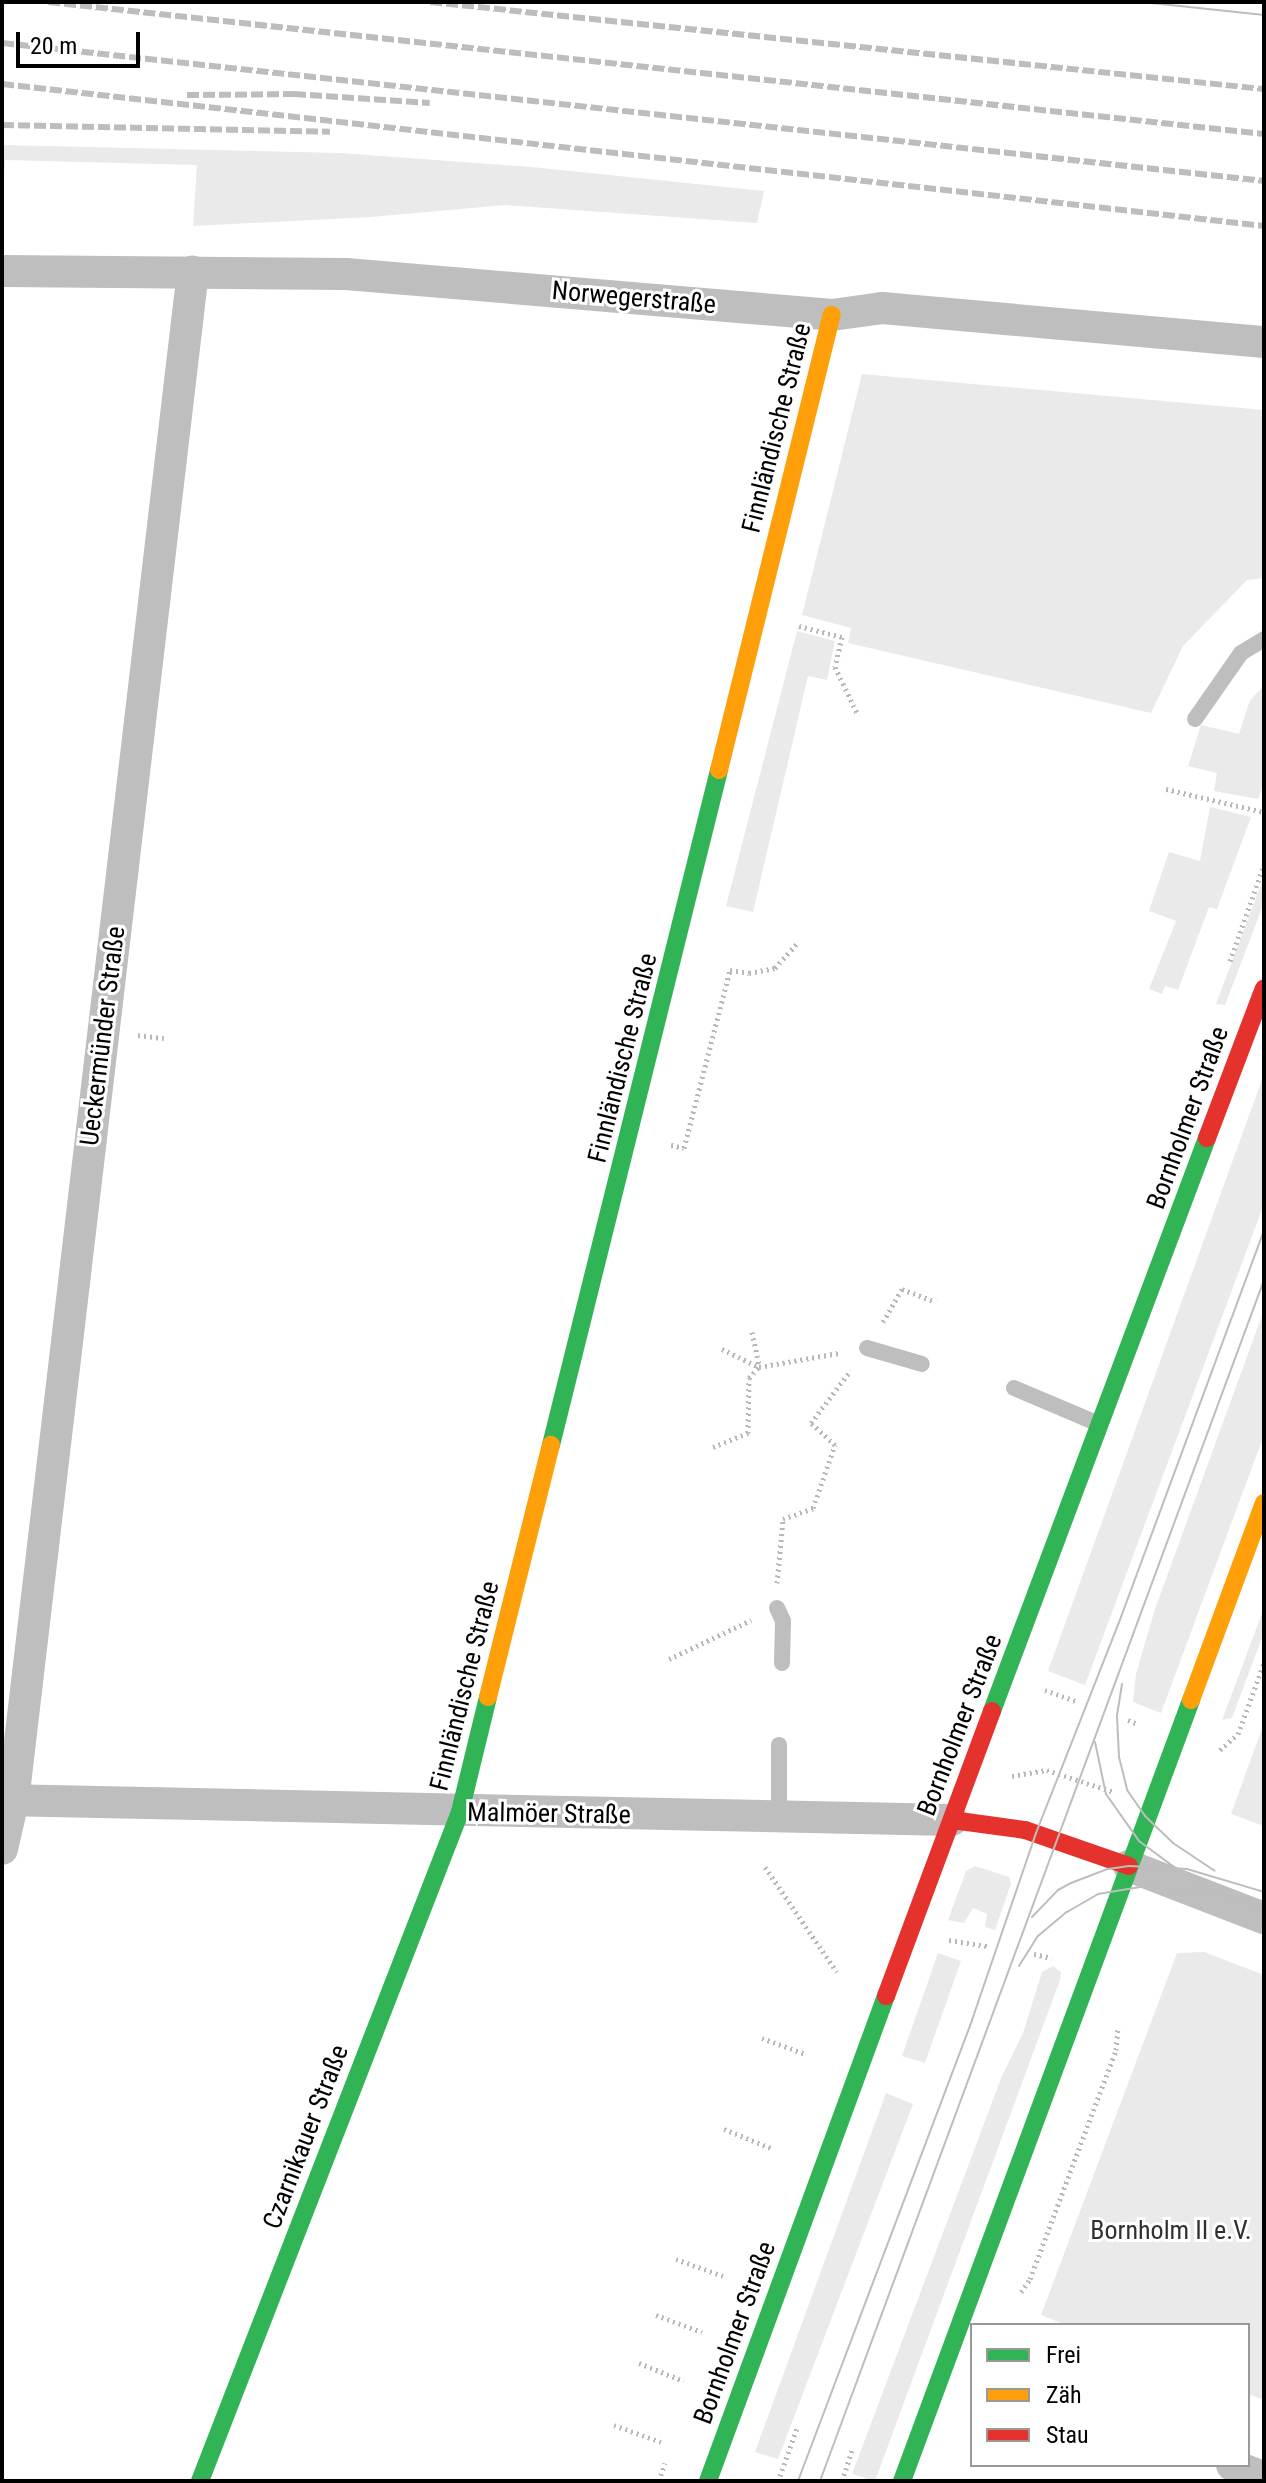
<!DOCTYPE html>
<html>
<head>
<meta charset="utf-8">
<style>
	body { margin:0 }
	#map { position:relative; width:1266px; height:2483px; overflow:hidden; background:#fff; font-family:"Roboto Condensed",sans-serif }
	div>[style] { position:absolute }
	.green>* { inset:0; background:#eaeaea }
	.path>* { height:5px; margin-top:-2.5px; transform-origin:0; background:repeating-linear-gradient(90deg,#b8b8b8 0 2px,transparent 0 6px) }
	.lane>* { height:16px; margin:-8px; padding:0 8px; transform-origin:8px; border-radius:8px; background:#bebebe }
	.street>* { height:32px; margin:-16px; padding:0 16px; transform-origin:16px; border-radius:16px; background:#bebebe }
	.fast>* { height:18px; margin:-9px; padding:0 9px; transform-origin:9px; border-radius:9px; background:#30b455 }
	.slow>* { height:18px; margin:-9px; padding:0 9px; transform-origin:9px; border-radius:9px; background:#ff9f0a }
	.jam>* { height:18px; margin:-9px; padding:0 9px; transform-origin:9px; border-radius:9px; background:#e5322d }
	.tram>* { height:2px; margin:-1px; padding:0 1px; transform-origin:1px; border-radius:1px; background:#bdbdbd }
	.rail>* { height:6px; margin-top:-3px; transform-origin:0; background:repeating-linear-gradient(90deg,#bdbdbd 0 12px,transparent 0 16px) }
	span { translate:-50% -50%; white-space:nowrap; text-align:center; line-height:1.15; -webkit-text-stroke:6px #fff; paint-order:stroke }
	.street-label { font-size:26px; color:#000 }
	.park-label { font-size:26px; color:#303030 }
	.frame { position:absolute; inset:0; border:4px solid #000; pointer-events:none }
	.legend { position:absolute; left:970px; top:2323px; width:280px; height:144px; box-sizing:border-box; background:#fff; border:2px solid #999; margin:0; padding:10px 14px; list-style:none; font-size:24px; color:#000 }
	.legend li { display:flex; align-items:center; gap:16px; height:40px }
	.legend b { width:40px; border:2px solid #999 }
	.scale { position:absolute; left:16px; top:32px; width:124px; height:36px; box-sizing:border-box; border:4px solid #000; border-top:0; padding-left:10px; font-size:24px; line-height:28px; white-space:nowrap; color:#000; -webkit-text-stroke:6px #fff; paint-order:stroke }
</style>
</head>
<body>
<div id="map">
	<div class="green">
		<i style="clip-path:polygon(2px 145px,340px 153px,532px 167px,764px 191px,757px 223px,505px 205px,371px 217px,193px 226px,197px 165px,5px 160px,2px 213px)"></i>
		<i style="clip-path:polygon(862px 374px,1264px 410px,1264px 578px,1247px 580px,1183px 646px,1151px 713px,848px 643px,851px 628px,802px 615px)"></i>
		<i style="clip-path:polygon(797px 631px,835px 641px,827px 680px,808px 676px,753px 912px,726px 906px)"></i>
		<i style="clip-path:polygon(1264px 686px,1264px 784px,1258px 799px,1214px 791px,1217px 773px,1188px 766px,1201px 725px,1239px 734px,1250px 700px)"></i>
		<i style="clip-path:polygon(1210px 807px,1251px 817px,1217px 909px,1209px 907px,1178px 990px,1165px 986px,1162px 994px,1149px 989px,1176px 921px,1149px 911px,1169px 852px,1200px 861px)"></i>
		<i style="clip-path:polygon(1264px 877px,1264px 903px,1225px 1005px,1216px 1004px)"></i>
		<i style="clip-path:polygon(1264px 1074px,1264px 1204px,1085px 1685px,1048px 1671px)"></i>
		<i style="clip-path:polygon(1264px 1310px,1264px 1435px,1161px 1713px,1133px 1702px,1136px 1674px,1155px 1609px)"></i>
		<i style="clip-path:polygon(1264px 1608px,1264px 1632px,1232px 1718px,1222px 1720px)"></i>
		<i style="clip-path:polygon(1264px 1723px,1264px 1826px,1231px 1814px)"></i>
		<i style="clip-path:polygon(975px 1866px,1009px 1877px,1011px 1884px,995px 1930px,985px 1927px,987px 1914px,973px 1908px,964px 1923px,948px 1920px,966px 1871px)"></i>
		<i style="clip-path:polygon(1204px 1952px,1264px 1975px,1264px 2400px,1248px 2394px,1248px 2325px,1066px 2325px,1041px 2315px,1177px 1953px)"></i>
		<i style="clip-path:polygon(938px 1953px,961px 1961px,925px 2063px,902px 2056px)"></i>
		<i style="clip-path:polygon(1053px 1966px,1061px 1972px,1060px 1980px,875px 2481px,852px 2474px,1002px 2076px,1023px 2033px,1042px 1972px)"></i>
		<i style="clip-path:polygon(886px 2093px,913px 2104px,778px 2459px,755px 2452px)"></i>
	</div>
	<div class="path">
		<i style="left:799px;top:626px;width:44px;rotate:14.3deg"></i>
		<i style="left:842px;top:637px;width:31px;rotate:103deg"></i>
		<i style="left:835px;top:667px;width:51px;rotate:64.4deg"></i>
		<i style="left:1166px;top:789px;width:101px;rotate:13.2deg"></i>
		<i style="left:1230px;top:961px;width:102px;rotate:-70.5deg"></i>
		<i style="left:138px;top:1035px;width:26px;rotate:7deg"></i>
		<i style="left:671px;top:1145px;width:13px;rotate:13deg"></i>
		<i style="left:684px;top:1148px;width:184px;rotate:-75.5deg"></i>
		<i style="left:730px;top:970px;width:19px;rotate:9deg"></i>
		<i style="left:749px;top:973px;width:26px;rotate:-11deg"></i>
		<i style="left:775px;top:968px;width:36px;rotate:-48deg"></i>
		<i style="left:883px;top:1322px;width:38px;rotate:-60deg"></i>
		<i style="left:902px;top:1289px;width:36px;rotate:21deg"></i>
		<i style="left:752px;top:1332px;width:35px;rotate:78deg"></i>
		<i style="left:722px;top:1349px;width:41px;rotate:25.9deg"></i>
		<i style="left:713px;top:1447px;width:38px;rotate:-22deg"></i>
		<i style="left:748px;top:1433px;width:55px;rotate:-89deg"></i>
		<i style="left:749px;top:1378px;width:15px;rotate:-48deg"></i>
		<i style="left:759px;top:1367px;width:81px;rotate:-9.9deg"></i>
		<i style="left:777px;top:1583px;width:64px;rotate:-84.6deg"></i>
		<i style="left:783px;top:1519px;width:32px;rotate:-20deg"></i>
		<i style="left:813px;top:1508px;width:67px;rotate:-70.8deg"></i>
		<i style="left:835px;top:1445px;width:33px;rotate:-137deg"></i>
		<i style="left:811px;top:1423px;width:66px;rotate:-53deg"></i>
		<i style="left:669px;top:1659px;width:91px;rotate:-25.4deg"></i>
		<i style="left:1045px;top:1690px;width:35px;rotate:20deg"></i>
		<i style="left:1128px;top:1720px;width:11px;rotate:22deg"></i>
		<i style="left:1220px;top:1750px;width:24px;rotate:-42deg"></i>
		<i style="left:1238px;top:1734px;width:76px;rotate:-69.9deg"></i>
		<i style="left:1012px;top:1776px;width:36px;rotate:-10deg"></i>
		<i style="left:1047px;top:1770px;width:71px;rotate:18.2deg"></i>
		<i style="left:765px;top:1867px;width:127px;rotate:55.6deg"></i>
		<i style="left:949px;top:1940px;width:39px;rotate:9deg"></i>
		<i style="left:1034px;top:1954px;width:18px;rotate:13deg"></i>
		<i style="left:762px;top:2038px;width:47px;rotate:20deg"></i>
		<i style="left:724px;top:2129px;width:51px;rotate:22deg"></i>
		<i style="left:676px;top:2259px;width:50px;rotate:19.9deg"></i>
		<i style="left:1021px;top:2292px;width:16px;rotate:-55deg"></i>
		<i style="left:1030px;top:2279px;width:245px;rotate:-69.4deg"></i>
		<i style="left:1116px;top:2050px;width:22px;rotate:-85deg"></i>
		<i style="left:656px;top:2315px;width:49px;rotate:20.3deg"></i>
		<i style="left:639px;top:2363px;width:48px;rotate:21.8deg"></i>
		<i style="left:614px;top:2425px;width:50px;rotate:19.9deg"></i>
		<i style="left:780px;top:2476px;width:51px;rotate:-70.5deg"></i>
		<i style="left:659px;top:2481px;width:19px;rotate:-72deg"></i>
		<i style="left:842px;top:2481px;width:35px;rotate:-72deg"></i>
	</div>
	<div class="lane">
		<i style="left:1195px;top:719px;width:80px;rotate:-55.1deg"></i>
		<i style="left:1241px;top:653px;width:27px;rotate:-31deg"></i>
		<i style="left:867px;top:1348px;width:57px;rotate:16.2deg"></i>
		<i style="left:1014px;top:1388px;width:90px;rotate:22.9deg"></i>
		<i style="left:777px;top:1608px;width:14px;rotate:65deg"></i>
		<i style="left:783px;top:1621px;width:42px;rotate:91.4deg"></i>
		<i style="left:779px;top:1818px;width:73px;rotate:-90deg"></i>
	</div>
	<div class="street">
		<i style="left:2px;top:271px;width:344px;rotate:0.5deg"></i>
		<i style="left:346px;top:274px;width:488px;rotate:4.8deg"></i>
		<i style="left:832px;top:315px;width:50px;rotate:-8deg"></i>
		<i style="left:882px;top:308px;width:384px;rotate:5.1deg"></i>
		<i style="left:2px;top:1800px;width:950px;rotate:1.21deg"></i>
		<i style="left:2px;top:1849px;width:49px;rotate:-77.1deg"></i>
		<i style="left:13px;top:1801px;width:1540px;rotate:-83.29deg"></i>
		<i style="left:1129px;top:1866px;width:145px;rotate:21.1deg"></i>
		<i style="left:1232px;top:2465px;width:34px;rotate:21deg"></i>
	</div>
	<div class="fast">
		<i style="left:551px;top:1445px;width:696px;rotate:-76.02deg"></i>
		<i style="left:992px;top:1711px;width:612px;rotate:-69.43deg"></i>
		<i style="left:200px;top:2481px;width:718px;rotate:-68.76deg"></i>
		<i style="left:460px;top:1812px;width:118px;rotate:-76.3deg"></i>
		<i style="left:708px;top:2481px;width:517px;rotate:-69.85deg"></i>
		<i style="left:902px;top:2481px;width:833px;rotate:-69.69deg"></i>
	</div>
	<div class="slow">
		<i style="left:719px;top:770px;width:469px;rotate:-76.1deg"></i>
		<i style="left:488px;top:1697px;width:260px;rotate:-76deg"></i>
		<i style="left:1191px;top:1700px;width:210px;rotate:-69.7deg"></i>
	</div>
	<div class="jam">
		<i style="left:1207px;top:1138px;width:160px;rotate:-69.2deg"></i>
		<i style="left:952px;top:1820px;width:74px;rotate:7.8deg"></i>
		<i style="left:1025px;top:1830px;width:110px;rotate:19.1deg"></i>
		<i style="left:886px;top:1996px;width:304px;rotate:-69.6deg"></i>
	</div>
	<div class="tram">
		<i style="left:1142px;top:2px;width:123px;rotate:6.1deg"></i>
		<i style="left:1122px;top:1684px;width:32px;rotate:99deg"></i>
		<i style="left:1117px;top:1716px;width:41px;rotate:87.2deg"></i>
		<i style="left:1119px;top:1757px;width:34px;rotate:76deg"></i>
		<i style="left:1127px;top:1790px;width:32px;rotate:55deg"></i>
		<i style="left:1145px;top:1816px;width:39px;rotate:44deg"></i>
		<i style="left:1173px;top:1843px;width:50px;rotate:33.7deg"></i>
		<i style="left:1095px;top:1742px;width:53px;rotate:78.1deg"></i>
		<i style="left:1106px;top:1794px;width:57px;rotate:54.9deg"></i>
		<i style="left:1139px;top:1841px;width:67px;rotate:36.5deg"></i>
		<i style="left:1193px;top:1881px;width:77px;rotate:23.6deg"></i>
		<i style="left:1032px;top:1917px;width:37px;rotate:-46deg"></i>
		<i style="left:1058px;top:1890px;width:15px;rotate:-28deg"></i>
		<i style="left:1071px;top:1883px;width:40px;rotate:-21deg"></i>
		<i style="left:1108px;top:1869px;width:21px;rotate:-8deg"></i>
		<i style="left:1129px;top:1866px;width:58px;rotate:3deg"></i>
		<i style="left:1187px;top:1869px;width:80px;rotate:16.6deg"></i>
		<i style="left:1019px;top:1966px;width:36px;rotate:-58deg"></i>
		<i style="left:1038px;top:1936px;width:38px;rotate:-40deg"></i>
		<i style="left:1067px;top:1912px;width:36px;rotate:-30deg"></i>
		<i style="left:1098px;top:1894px;width:49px;rotate:-9.5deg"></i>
		<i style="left:1146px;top:1886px;width:57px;rotate:6deg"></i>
		<i style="left:798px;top:2481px;width:493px;rotate:-69.3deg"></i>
		<i style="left:972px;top:2020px;width:198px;rotate:-71.1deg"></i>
		<i style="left:1036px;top:1833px;width:232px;rotate:-68.5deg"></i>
		<i style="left:1121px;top:1617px;width:412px;rotate:-69.7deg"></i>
		<i style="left:820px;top:2481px;width:1280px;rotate:-69.71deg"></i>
	</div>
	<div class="rail">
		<i style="left:48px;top:2px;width:1223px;rotate:6.2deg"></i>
		<i style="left:430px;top:2px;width:839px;rotate:5.96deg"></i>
		<i style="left:2px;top:43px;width:1270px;rotate:6.24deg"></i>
		<i style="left:2px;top:84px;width:1270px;rotate:6.42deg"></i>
		<i style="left:187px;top:95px;width:107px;rotate:-0.5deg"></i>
		<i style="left:294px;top:94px;width:136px;rotate:3.8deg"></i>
		<i style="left:2px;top:125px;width:328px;rotate:1.2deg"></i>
	</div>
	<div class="street-label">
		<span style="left:634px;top:298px;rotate:5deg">Norwegerstraße</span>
		<span style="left:777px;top:428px;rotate:-76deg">Finnländische Straße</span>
		<span style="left:103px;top:1036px;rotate:-83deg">Ueckermünder Straße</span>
		<span style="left:623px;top:1058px;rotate:-76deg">Finnländische Straße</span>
		<span style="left:1188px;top:1118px;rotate:-70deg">Bornholmer Straße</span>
		<span style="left:465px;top:1686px;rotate:-76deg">Finnländische Straße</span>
		<span style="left:960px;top:1725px;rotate:-69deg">Bornholmer Straße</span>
		<span style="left:549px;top:1814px;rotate:1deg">Malmöer Straße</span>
		<span style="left:306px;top:2137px;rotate:-69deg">Czarnikauer Straße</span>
		<span style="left:735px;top:2333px;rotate:-70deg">Bornholmer Straße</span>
	</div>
	<div class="park-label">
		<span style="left:1171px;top:2231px">Bornholm II e.V.</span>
	</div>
	<div class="frame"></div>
	<ul class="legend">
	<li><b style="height:10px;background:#30b455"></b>Frei</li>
	<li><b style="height:10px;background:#ff9f0a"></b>Zäh</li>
	<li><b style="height:10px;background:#e5322d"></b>Stau</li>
	</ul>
	<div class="scale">20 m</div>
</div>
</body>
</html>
